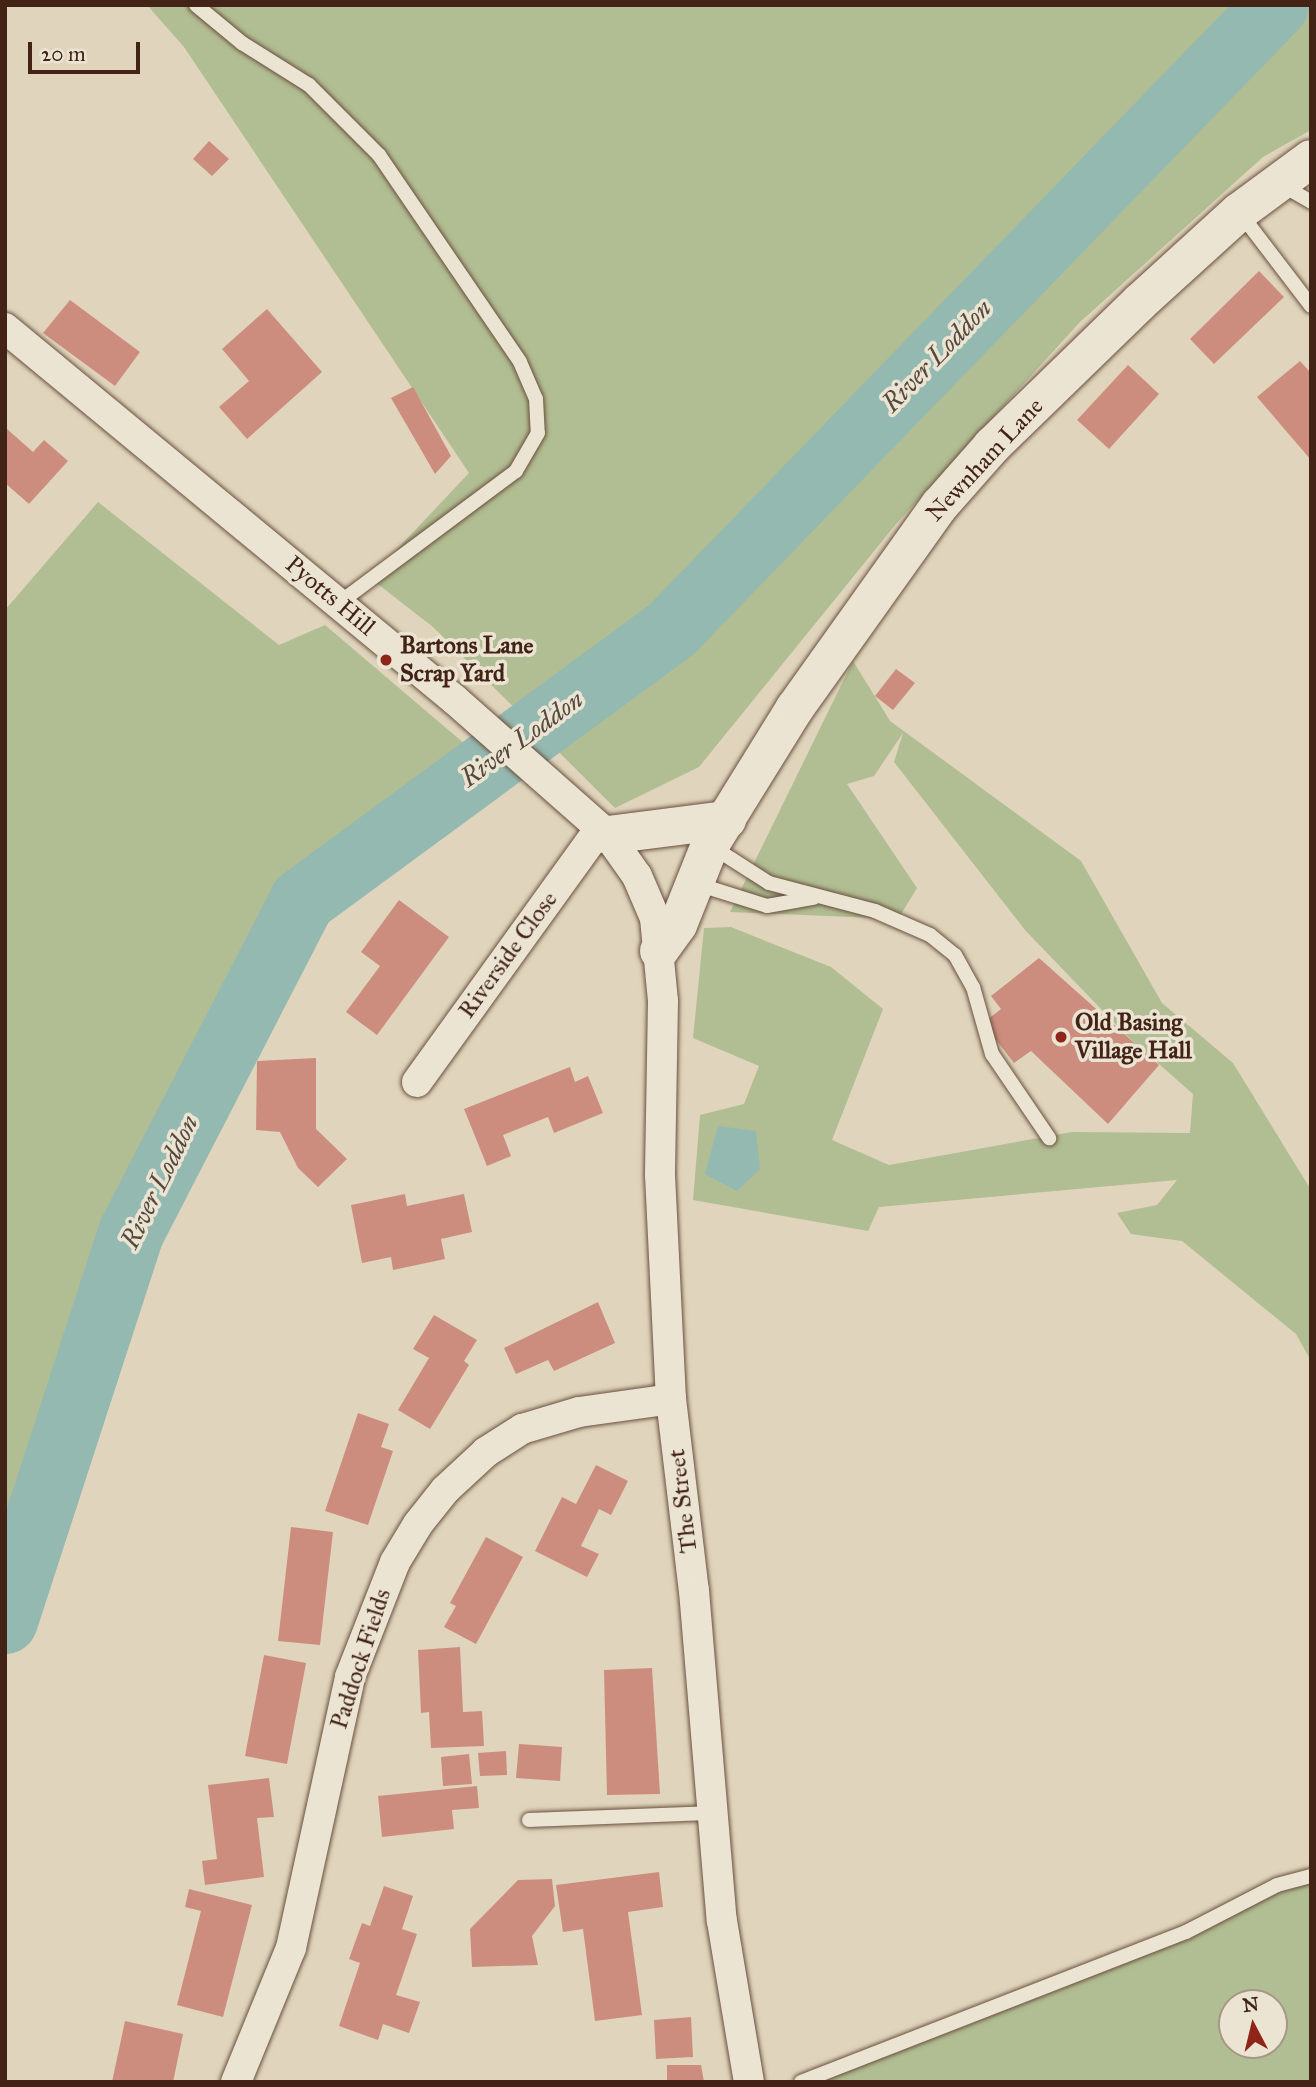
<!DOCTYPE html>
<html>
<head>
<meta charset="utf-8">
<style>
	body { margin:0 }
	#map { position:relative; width:1316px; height:2087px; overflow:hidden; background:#e0d5bc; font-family:"IM FELL Great Primer",serif }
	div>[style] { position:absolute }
	.green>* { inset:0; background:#b1bd92 }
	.water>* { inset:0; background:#94b9b1 }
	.river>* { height:66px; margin:-33px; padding:0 33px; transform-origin:33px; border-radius:33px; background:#94b9b1 }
	.building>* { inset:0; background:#cc8d7e }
	.roads { filter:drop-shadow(0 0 2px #6a503f) drop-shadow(0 0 2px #6a503f) }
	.lane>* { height:14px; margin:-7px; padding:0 7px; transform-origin:7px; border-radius:7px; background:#ebe4d3 }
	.street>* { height:30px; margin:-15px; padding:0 15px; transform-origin:15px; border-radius:15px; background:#ebe4d3 }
	.secondary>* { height:38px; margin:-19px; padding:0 19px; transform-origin:19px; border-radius:19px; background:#ebe4d3 }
	.dots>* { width:19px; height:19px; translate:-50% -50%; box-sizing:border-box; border:4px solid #ebe4d3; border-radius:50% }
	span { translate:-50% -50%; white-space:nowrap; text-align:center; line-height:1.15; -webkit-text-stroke:7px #ebe4d3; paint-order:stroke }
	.street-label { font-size:24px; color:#422315 }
	.poi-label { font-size:24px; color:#422315; font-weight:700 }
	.left { translate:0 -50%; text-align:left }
	.water-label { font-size:26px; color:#56483c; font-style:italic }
	.frame { position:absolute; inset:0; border:7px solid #422315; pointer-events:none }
	.north { position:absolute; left:1218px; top:1989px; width:70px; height:70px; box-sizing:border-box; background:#ebe4d3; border:2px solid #a79787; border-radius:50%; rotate:353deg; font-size:19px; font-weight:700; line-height:28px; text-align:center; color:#422315 }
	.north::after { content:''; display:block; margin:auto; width:24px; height:32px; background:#8f2418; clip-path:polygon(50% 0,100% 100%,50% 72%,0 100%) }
	.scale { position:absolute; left:28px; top:42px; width:112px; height:32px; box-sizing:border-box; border:4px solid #422315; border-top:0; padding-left:9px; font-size:21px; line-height:24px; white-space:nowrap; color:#422315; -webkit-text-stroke:5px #ebe4d3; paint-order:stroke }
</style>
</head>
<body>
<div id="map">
	<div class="green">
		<i style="clip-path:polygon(147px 5px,1311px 5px,1311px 130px,1263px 157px,1079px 323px,896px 524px,699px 767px,615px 808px,433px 627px,370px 578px,469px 473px,184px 47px)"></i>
		<i style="clip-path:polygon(98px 502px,279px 645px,325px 625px,473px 751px,287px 895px,112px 1231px,5px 1539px,5px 610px)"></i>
		<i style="clip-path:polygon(853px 661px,890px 721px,1081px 861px,1162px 1003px,1233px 1063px,1311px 1190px,1311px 1361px,1296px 1334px,1182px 1241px,1131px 1234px,1117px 1213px,1157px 1205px,1177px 1180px,879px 1207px,868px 1231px,693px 1200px,700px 1115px,744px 1104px,759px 1066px,693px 1038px,704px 928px,731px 927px,831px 967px,883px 1009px,832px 1140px,889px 1165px,1072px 1132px,1190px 1133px,1193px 1094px,1126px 1035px,1025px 930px,894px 762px,903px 733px,874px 776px,847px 784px,917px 888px,898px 919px,730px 912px)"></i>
		<i style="clip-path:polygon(evenodd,1311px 1871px,1311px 2082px,821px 2082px,1188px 1926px,1311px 1871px,1232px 2003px,1274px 2003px,1274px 2045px,1232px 2045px,1232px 2003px)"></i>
	</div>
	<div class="water">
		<i style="clip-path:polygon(718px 1126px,756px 1131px,760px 1169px,737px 1191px,705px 1174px)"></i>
	</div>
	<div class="river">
		<i style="left:5px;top:1621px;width:408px;rotate:-72deg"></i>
		<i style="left:131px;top:1233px;width:373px;rotate:-62.7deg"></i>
		<i style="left:302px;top:901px;width:461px;rotate:-36.3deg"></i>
		<i style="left:673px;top:628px;width:867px;rotate:-45.93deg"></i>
	</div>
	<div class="building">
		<i style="clip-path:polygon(209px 141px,229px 159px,212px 176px,193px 159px)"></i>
		<i style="clip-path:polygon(1259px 271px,1284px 297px,1214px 364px,1190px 339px)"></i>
		<i style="clip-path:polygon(70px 300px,140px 352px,115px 386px,43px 333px)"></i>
		<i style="clip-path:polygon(267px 309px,322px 372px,247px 439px,219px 407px,249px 381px,222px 349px)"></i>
		<i style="clip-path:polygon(1300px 361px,1311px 373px,1311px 460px,1257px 397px)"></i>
		<i style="clip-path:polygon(1128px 365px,1159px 394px,1109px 449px,1077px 420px)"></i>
		<i style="clip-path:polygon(413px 387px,451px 456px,435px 474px,391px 398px)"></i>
		<i style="clip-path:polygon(7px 429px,33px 452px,44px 440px,68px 461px,29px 504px,5px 483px)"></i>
		<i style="clip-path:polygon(896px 669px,915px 683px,893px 710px,875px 696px)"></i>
		<i style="clip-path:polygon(399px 900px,449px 937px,377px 1035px,346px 1012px,380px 966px,361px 952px)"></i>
		<i style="clip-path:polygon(1039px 958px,1159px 1065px,1108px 1124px,1031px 1051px,1014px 1063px,983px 1023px,1001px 1009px,991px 996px)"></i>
		<i style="clip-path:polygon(316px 1058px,316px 1129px,347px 1159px,318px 1187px,298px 1168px,280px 1132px,256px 1130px,257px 1061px)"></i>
		<i style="clip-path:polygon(570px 1067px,575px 1082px,588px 1076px,603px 1113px,554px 1133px,548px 1117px,503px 1135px,511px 1156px,487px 1166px,464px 1109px)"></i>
		<i style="clip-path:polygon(405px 1194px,407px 1206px,464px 1194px,472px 1232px,441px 1239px,445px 1259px,393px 1270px,391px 1257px,362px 1263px,351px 1205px)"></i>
		<i style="clip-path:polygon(598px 1302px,615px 1343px,554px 1371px,548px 1360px,516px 1374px,504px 1348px)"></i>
		<i style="clip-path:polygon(434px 1315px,477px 1340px,464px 1361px,469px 1365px,430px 1429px,398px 1410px,429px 1358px,413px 1349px)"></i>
		<i style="clip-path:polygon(358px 1413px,389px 1424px,381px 1447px,393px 1451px,368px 1525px,325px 1511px)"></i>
		<i style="clip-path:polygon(596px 1465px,628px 1481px,611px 1515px,599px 1509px,581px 1546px,599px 1554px,587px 1577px,535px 1551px,562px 1497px,576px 1504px)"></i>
		<i style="clip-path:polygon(291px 1527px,333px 1532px,320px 1645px,278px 1641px)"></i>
		<i style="clip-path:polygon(486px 1537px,523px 1557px,476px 1644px,444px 1627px,456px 1606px,450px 1603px)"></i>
		<i style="clip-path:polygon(460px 1647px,463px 1712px,482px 1711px,484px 1746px,431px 1748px,429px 1712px,421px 1713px,418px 1650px)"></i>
		<i style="clip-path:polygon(264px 1655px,306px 1663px,287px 1764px,245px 1756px)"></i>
		<i style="clip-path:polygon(652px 1668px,660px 1794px,607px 1795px,604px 1670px)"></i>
		<i style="clip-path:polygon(519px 1744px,562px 1747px,560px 1781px,516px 1778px)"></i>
		<i style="clip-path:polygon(506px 1751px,507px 1775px,480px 1776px,478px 1753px)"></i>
		<i style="clip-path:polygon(469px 1754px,472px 1784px,443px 1786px,441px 1757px)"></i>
		<i style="clip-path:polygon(269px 1778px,274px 1817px,257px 1818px,264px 1877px,205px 1885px,202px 1861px,217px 1859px,208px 1785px)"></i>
		<i style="clip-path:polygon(477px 1786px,479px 1808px,452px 1810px,454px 1829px,382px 1837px,378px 1796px)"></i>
		<i style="clip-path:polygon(659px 1872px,663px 1907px,628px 1912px,642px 2015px,595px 2021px,583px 1929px,563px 1932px,556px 1885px)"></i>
		<i style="clip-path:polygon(552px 1879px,555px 1906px,532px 1936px,538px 1965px,472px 1967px,470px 1929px,518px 1880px)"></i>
		<i style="clip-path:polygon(384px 1886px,413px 1896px,402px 1929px,417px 1934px,396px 1995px,420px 2002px,409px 2033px,383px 2024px,378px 2040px,339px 2026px,360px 1963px,349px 1959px,362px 1923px,370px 1926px)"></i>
		<i style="clip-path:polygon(189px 1889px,252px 1905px,223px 2017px,177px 2005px,201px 1911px,185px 1907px)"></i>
		<i style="clip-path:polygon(691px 2017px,693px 2057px,656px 2059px,654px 2020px)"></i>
		<i style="clip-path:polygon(125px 2021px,183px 2034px,173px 2082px,112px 2082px)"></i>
		<i style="clip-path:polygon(667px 2065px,701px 2065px,704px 2082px,667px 2082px)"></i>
	</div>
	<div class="roads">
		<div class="lane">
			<i style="left:196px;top:5px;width:60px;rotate:39.6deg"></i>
			<i style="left:242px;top:43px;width:79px;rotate:32.1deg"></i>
			<i style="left:309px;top:85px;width:99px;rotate:45deg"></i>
			<i style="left:379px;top:155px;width:250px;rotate:55.7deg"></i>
			<i style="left:520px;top:362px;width:40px;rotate:66.6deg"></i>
			<i style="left:536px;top:399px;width:34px;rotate:87deg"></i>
			<i style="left:538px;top:433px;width:44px;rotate:120.1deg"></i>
			<i style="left:516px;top:471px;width:221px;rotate:143.3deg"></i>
			<i style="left:1282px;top:185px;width:34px;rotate:30deg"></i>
			<i style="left:1240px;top:213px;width:117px;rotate:52.6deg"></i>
			<i style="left:711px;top:846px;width:69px;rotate:32.5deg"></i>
			<i style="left:769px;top:883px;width:110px;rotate:14.8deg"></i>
			<i style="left:875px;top:911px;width:60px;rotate:23.6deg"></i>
			<i style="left:930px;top:935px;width:32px;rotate:39deg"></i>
			<i style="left:955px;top:955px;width:37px;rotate:61deg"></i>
			<i style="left:973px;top:987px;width:70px;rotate:74.2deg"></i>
			<i style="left:992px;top:1054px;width:102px;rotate:55.8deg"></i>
			<i style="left:697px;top:884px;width:73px;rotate:17.4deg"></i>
			<i style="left:767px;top:906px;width:47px;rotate:-9.9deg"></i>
			<i style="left:529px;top:1820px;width:185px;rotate:-2.2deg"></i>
			<i style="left:801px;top:2082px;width:413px;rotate:-21.3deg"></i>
			<i style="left:1186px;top:1932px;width:102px;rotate:-27.3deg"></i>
			<i style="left:1277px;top:1885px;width:35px;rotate:-15deg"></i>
		</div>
		<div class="street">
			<i style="left:5px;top:328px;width:584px;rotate:39.58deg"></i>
			<i style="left:455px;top:700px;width:204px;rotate:41.4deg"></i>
			<i style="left:608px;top:835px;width:50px;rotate:54.7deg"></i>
			<i style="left:637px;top:876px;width:46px;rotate:66.8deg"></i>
			<i style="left:655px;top:918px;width:83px;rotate:84.5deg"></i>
			<i style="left:663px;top:1001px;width:174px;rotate:91deg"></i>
			<i style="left:660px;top:1175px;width:224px;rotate:87.2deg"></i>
			<i style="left:671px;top:1399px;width:193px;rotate:83.2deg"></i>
			<i style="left:694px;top:1591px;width:331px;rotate:85.2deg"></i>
			<i style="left:722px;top:1921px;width:163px;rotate:80.5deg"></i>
			<i style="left:417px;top:1082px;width:313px;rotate:-54.2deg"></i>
			<i style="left:236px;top:2082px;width:145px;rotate:-67.7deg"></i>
			<i style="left:291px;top:1948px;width:277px;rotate:-77.7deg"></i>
			<i style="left:350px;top:1677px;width:123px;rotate:-68.6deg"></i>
			<i style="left:395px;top:1562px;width:44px;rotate:-58.8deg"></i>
			<i style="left:418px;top:1524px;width:43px;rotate:-51.5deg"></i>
			<i style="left:445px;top:1490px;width:56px;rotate:-42.8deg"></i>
			<i style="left:486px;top:1452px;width:43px;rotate:-32.6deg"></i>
			<i style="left:522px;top:1429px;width:59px;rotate:-16.6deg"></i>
			<i style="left:579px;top:1412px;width:93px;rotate:-8deg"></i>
		</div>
		<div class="secondary">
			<i style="left:608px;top:835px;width:120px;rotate:-7.2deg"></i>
			<i style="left:659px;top:951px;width:32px;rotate:-54deg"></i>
			<i style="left:678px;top:925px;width:86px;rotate:-68.2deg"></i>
			<i style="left:710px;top:845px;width:161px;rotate:-58.2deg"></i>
			<i style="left:795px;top:708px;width:249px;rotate:-54.5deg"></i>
			<i style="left:940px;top:505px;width:79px;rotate:-48.6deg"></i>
			<i style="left:992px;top:446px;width:205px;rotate:-44.2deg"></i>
			<i style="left:1139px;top:303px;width:135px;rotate:-42.3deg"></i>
			<i style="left:1239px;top:212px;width:89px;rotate:-36.4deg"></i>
		</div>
	</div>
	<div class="dots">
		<i style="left:386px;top:660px;background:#8f2418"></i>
		<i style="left:1061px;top:1037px;background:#8f2418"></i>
	</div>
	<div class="street-label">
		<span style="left:985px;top:460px;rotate:-47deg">Newnham Lane</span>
		<span style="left:330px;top:596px;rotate:40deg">Pyotts Hill</span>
		<span style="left:508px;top:955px;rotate:-54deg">Riverside Close</span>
		<span style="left:683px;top:1501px;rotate:-97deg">The Street</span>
		<span style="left:361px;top:1659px;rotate:-72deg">Paddock Fields</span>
	</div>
	<div class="poi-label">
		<span class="left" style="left:400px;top:660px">Bartons Lane<br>Scrap Yard</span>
		<span class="left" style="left:1075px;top:1037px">Old Basing<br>Village Hall</span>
	</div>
	<div class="water-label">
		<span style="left:937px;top:356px;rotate:-46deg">River Loddon</span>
		<span style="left:522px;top:739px;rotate:-36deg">River Loddon</span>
		<span style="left:160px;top:1182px;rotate:-64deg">River Loddon</span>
	</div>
	<div class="frame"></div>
	<div class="north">N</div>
	<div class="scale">20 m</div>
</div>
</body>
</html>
